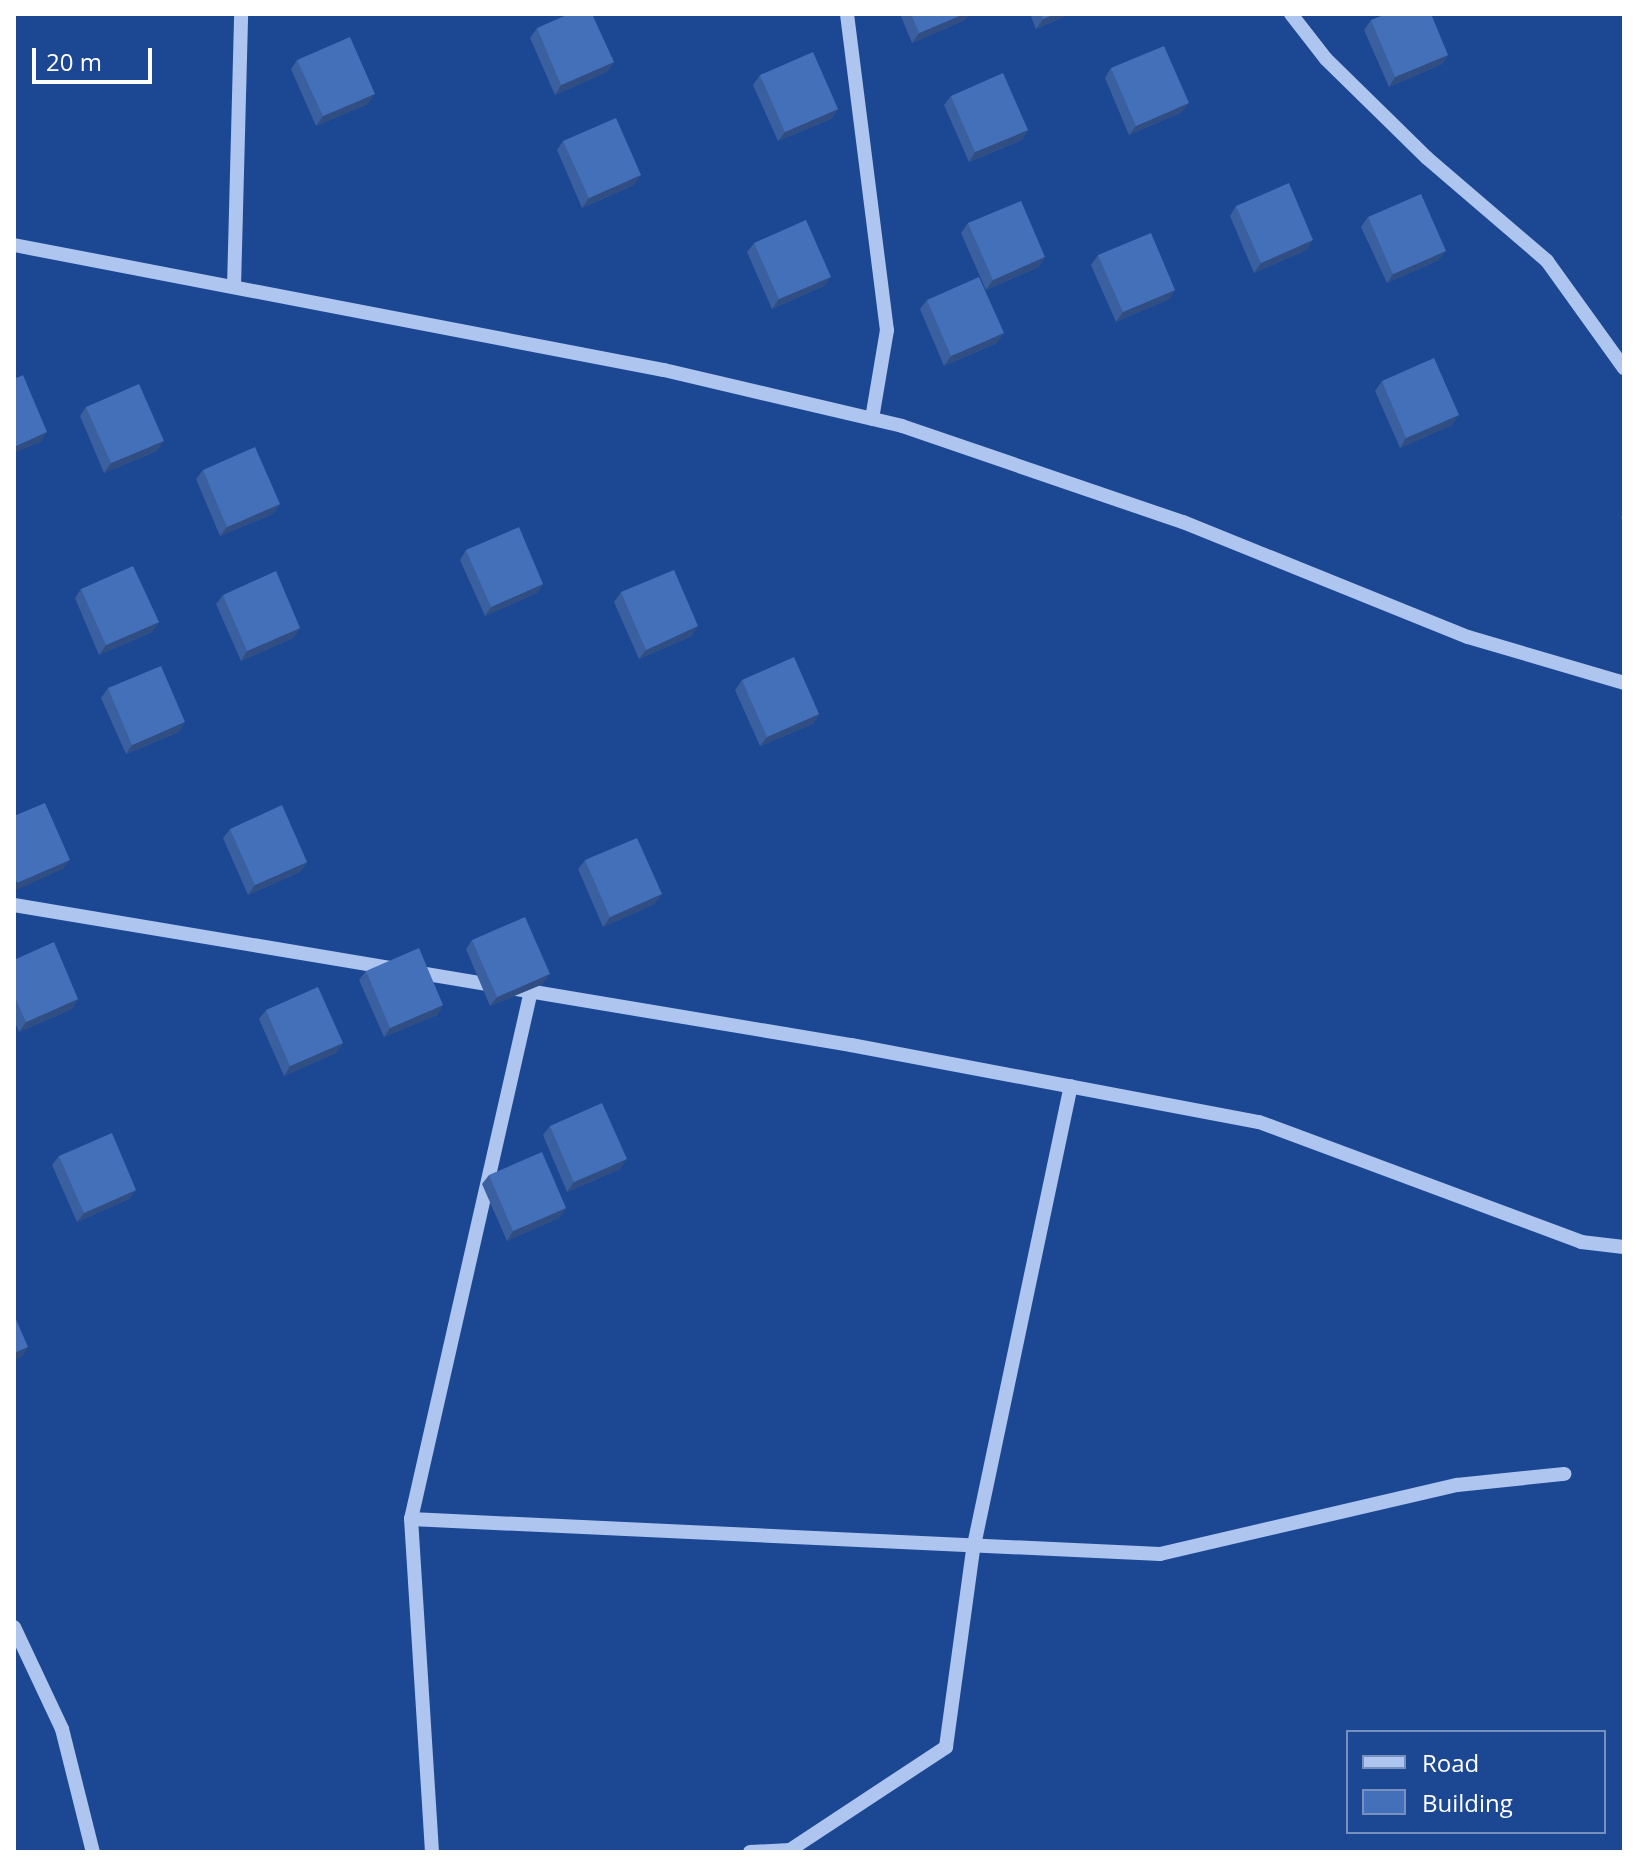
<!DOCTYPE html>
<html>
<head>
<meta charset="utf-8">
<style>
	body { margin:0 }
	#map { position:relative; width:1638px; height:1866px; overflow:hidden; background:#1c4793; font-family:"Open Sans",sans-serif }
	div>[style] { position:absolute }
	.minor>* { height:14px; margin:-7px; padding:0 7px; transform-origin:7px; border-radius:7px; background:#adc5ef }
	.wall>* { inset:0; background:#3a60a0 }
	.shaded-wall>* { inset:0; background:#304e82 }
	.building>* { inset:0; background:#4470ba }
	span { translate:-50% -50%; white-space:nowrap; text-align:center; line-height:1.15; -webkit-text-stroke:6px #1c4793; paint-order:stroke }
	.frame { position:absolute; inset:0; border:16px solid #fff; pointer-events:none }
	.legend { position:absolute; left:1346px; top:1730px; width:260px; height:104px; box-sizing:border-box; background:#1c4793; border:2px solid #7791be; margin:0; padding:10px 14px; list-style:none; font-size:24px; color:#fff }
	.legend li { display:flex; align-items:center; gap:16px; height:40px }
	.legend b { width:40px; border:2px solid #7791be }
	.scale { position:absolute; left:32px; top:48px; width:120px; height:36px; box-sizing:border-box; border:4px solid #fff; border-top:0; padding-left:10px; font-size:24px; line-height:28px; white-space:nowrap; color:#fff; -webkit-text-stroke:6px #1c4793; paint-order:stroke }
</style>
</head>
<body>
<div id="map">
	<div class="minor">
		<i style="left:847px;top:14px;width:319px;rotate:82.8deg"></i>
		<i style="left:887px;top:330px;width:90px;rotate:99.6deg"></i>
		<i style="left:1291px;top:14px;width:57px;rotate:52.1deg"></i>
		<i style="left:1326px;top:59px;width:141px;rotate:44.4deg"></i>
		<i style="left:1427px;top:158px;width:158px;rotate:40.6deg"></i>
		<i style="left:1547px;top:261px;width:132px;rotate:54.3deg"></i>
		<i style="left:14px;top:245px;width:662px;rotate:10.89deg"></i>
		<i style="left:664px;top:370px;width:244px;rotate:13.2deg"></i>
		<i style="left:902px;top:426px;width:297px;rotate:18.9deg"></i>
		<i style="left:1183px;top:522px;width:307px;rotate:22deg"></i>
		<i style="left:1468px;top:637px;width:163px;rotate:16.4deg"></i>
		<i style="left:234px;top:287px;width:273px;rotate:-88.5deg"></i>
		<i style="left:14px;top:905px;width:849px;rotate:9.5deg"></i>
		<i style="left:851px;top:1045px;width:415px;rotate:10.7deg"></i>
		<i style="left:1259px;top:1122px;width:344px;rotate:20.4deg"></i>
		<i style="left:1581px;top:1242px;width:43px;rotate:6.6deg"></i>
		<i style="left:411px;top:1519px;width:750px;rotate:2.68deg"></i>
		<i style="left:1160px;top:1554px;width:305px;rotate:-13.1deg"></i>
		<i style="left:1457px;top:1485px;width:108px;rotate:-5.9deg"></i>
		<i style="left:14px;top:1627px;width:113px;rotate:64.8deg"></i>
		<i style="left:62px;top:1729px;width:127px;rotate:75.9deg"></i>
		<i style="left:432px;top:1852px;width:334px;rotate:-93.6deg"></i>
		<i style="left:411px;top:1519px;width:541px;rotate:-77.2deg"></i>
		<i style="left:750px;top:1852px;width:40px;rotate:-2.9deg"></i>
		<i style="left:790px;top:1850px;width:187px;rotate:-33.4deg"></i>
		<i style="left:946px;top:1747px;width:199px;rotate:-82.2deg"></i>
		<i style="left:973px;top:1550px;width:474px;rotate:-78.1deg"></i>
	</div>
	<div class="wall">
		<i style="clip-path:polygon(900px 14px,969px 14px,965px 20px,912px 43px)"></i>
		<i style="clip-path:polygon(1030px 14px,1070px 14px,1036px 29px)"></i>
		<i style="clip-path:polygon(1371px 20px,1448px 55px,1442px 64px,1389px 87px,1364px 30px)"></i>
		<i style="clip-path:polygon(537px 28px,614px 62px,607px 72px,555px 95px,530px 38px)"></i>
		<i style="clip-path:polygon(297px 60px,368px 104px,316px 126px,291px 69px)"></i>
		<i style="clip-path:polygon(1111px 68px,1182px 112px,1129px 135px,1105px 78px)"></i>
		<i style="clip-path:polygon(760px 75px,838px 109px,831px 119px,778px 141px,753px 85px)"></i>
		<i style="clip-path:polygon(951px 96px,1028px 130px,1022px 140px,969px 162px,944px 105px)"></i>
		<i style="clip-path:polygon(563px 141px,634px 185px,582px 208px,557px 150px)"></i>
		<i style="clip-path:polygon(1236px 206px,1307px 250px,1254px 273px,1230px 216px)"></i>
		<i style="clip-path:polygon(1368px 217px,1439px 260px,1387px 283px,1361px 227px)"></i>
		<i style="clip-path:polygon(968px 223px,1039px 267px,986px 290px,961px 233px)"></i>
		<i style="clip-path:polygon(754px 243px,824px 286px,772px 309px,747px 252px)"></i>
		<i style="clip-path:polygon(1098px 255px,1175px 290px,1169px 299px,1116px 322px,1091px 265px)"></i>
		<i style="clip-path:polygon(927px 300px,997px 343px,944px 366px,920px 309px)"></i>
		<i style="clip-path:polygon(1382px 381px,1452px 425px,1400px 448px,1375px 391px)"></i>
		<i style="clip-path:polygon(86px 407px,157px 451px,104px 473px,80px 416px)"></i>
		<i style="clip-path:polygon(203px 470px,280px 504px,273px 514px,220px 536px,196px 479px)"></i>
		<i style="clip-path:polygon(1624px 512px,1624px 525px,1621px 517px)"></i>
		<i style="clip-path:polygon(466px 550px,543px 584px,537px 593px,485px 616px,460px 560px)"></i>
		<i style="clip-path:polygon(81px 589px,159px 622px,152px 632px,99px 655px,75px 598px)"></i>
		<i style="clip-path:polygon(621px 592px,692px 636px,639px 659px,614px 602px)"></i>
		<i style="clip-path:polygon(223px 595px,300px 628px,293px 638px,241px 661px,216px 604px)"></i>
		<i style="clip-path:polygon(742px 680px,819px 714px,813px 724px,760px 746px,735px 690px)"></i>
		<i style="clip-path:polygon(108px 688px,179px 732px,126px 754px,101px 698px)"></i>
		<i style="clip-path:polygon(230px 829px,307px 862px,300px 872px,248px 895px,223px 838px)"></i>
		<i style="clip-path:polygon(585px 860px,655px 904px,603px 927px,578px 869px)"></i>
		<i style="clip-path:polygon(472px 940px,543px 984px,490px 1006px,466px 949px)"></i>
		<i style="clip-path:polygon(14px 960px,78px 999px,72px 1009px,19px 1032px,14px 1020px)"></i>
		<i style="clip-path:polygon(366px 971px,443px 1005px,437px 1015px,384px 1037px,359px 980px)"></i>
		<i style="clip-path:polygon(266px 1010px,343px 1043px,336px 1053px,284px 1076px,259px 1019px)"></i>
		<i style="clip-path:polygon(550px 1126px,620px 1169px,567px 1192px,543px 1135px)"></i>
		<i style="clip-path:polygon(59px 1156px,136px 1190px,129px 1199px,77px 1222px,52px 1165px)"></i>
		<i style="clip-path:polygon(489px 1175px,566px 1208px,559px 1218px,507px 1241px,482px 1184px)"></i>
	</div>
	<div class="shaded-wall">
		<i style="clip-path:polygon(964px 14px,969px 14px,965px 20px,912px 43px,919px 33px)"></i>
		<i style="clip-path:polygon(1055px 14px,1070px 14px,1036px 29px,1043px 19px)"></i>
		<i style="clip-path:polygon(1448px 55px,1442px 64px,1389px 87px,1395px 77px)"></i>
		<i style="clip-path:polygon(614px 62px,607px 72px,555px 95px,561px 85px)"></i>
		<i style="clip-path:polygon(375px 94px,368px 104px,316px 126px,323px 116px)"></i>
		<i style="clip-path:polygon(1189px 103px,1182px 112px,1129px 135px,1136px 126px)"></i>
		<i style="clip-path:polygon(838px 109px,831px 119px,778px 141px,785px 132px)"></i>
		<i style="clip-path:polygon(1028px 130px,1022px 140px,969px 162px,975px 152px)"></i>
		<i style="clip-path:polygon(641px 175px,634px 185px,582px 208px,589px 198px)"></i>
		<i style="clip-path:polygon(1313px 240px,1307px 250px,1254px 273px,1261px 263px)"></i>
		<i style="clip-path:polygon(1446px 251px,1439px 260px,1387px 283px,1393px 274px)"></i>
		<i style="clip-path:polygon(1045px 257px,1039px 267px,986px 290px,993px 280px)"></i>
		<i style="clip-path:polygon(831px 277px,824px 286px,772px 309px,779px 299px)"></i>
		<i style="clip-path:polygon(1175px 290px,1169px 299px,1116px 322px,1123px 312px)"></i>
		<i style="clip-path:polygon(1004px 333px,997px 343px,944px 366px,951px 356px)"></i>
		<i style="clip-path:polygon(1459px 415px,1452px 425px,1400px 448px,1406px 438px)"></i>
		<i style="clip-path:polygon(47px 432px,41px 442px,14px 453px,14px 447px)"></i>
		<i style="clip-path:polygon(164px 441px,157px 451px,104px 473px,111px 463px)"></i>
		<i style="clip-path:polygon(280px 504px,273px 514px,220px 536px,227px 527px)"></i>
		<i style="clip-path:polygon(543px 584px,537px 593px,485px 616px,491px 607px)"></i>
		<i style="clip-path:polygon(159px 622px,152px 632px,99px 655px,106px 645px)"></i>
		<i style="clip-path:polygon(698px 626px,692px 636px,639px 659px,646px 650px)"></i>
		<i style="clip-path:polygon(300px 628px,293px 638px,241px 661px,247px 651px)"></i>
		<i style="clip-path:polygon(819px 714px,813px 724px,760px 746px,767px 737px)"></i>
		<i style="clip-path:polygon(185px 722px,179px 732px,126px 754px,132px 745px)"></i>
		<i style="clip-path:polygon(70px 860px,63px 869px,14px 891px,14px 887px,17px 883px)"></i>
		<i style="clip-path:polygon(307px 862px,300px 872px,248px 895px,255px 885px)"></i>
		<i style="clip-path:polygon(662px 894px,655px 904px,603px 927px,610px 917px)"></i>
		<i style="clip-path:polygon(550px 974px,543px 984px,490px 1006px,497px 997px)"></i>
		<i style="clip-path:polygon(78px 999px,72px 1009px,19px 1032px,26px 1022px)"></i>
		<i style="clip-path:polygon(443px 1005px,437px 1015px,384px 1037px,390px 1028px)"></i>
		<i style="clip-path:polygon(343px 1043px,336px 1053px,284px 1076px,290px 1066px)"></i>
		<i style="clip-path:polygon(627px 1159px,620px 1169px,567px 1192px,574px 1182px)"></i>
		<i style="clip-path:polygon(136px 1190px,129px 1199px,77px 1222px,84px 1213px)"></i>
		<i style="clip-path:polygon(566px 1208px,559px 1218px,507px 1241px,513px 1231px)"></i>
		<i style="clip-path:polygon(28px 1347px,22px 1357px,14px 1360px,14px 1353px)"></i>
	</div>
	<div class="building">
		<i style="clip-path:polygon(569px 14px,592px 14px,614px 62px,561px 85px,537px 28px)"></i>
		<i style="clip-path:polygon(911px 14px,964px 14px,919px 33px)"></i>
		<i style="clip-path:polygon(1041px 14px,1055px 14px,1043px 19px)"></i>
		<i style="clip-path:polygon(1386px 14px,1431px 14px,1448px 55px,1395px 77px,1371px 20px)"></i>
		<i style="clip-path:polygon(350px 37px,375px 94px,323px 116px,297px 60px)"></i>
		<i style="clip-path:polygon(1164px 46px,1189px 103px,1136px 126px,1111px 68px)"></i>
		<i style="clip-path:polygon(813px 52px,838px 109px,785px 132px,760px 75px)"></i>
		<i style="clip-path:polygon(1003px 73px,1028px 130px,975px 152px,951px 96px)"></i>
		<i style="clip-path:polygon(616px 118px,641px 175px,589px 198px,563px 141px)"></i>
		<i style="clip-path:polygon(1289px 183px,1313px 240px,1261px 263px,1236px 206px)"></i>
		<i style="clip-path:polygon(1421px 194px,1446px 251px,1393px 274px,1368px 217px)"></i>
		<i style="clip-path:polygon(1021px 201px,1045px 257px,993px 280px,968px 223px)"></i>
		<i style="clip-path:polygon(806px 220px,831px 277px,779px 299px,754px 243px)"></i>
		<i style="clip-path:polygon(1151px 233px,1175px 290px,1123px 312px,1098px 255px)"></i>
		<i style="clip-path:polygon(979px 277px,1004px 333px,951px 356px,927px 300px)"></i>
		<i style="clip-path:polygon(1434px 358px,1459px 415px,1406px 438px,1382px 381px)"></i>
		<i style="clip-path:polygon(23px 375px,47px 432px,14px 447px,14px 379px)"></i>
		<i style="clip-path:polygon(139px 384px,164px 441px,111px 463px,86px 407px)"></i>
		<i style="clip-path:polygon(255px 447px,280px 504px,227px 527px,203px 470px)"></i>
		<i style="clip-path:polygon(519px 527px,543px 584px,491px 607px,466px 550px)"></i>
		<i style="clip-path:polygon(133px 566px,159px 622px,106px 645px,81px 589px)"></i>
		<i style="clip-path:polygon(674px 570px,698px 626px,646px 650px,621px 592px)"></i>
		<i style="clip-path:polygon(276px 571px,300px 628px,247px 651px,223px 595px)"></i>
		<i style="clip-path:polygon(794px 657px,819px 714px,767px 737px,742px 680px)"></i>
		<i style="clip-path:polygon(161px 666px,185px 722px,132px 745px,108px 688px)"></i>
		<i style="clip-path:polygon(45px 803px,70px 860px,17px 883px,14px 875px,14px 816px)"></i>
		<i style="clip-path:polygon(282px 805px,307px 862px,255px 885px,230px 829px)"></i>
		<i style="clip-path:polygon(637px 838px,662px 894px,610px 917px,585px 860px)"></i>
		<i style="clip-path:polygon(525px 917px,550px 974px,497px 997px,472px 940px)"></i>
		<i style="clip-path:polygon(54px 942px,78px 999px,26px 1022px,14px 995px,14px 960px)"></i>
		<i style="clip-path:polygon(419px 948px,443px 1005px,390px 1028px,366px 971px)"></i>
		<i style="clip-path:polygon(318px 987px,343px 1043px,290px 1066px,266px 1010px)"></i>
		<i style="clip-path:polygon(602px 1103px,627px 1159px,574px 1182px,550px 1126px)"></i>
		<i style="clip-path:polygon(112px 1133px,136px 1190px,84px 1213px,59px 1156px)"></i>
		<i style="clip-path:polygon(542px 1152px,566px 1208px,513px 1231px,489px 1175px)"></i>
		<i style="clip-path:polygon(14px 1315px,28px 1347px,14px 1353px)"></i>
	</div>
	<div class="frame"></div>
	<ul class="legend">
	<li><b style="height:10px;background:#adc5ef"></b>Road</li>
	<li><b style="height:22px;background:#4470ba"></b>Building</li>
	</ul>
	<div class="scale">20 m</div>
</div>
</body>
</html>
